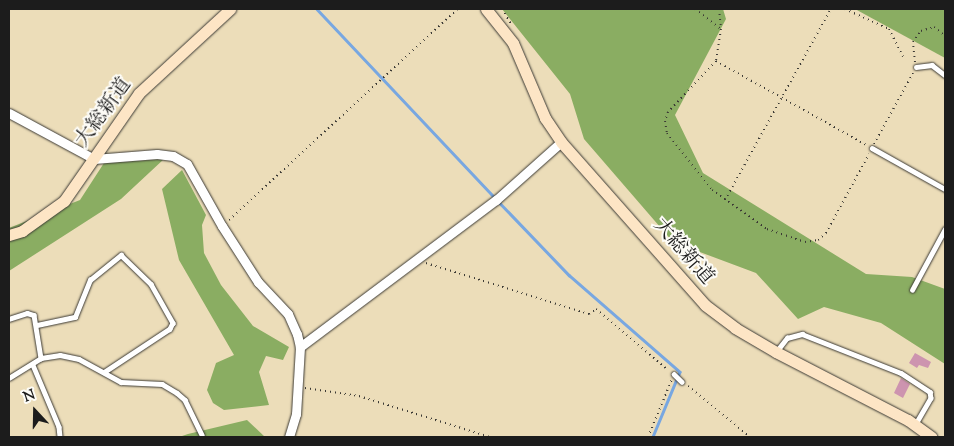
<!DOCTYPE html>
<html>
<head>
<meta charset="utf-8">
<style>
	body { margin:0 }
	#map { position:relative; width:954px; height:446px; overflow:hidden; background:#ecddb9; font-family:"Sorts Mill Goudy","Noto Serif JP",serif }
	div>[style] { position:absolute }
	.forest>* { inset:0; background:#8aad62 }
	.stream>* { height:2.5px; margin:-1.25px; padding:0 1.25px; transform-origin:1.25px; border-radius:1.25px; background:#78a7e1 }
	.building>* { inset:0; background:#cd94af }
	.path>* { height:2px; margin-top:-1px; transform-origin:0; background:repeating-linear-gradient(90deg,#3b3934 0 1px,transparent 0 5px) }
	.roads { filter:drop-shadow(0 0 1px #3b3934) drop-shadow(0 0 1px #3b3934) }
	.lane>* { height:4.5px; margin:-2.25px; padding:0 2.25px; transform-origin:2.25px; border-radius:2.25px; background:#fff }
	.street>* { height:9px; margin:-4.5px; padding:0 4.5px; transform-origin:4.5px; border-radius:4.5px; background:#fff }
	.secondary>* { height:11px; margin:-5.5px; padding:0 5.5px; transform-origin:5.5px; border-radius:5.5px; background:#fde5c5 }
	span { translate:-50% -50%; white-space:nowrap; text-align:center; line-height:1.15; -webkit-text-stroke:4px #fdfcf7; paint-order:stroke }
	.street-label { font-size:20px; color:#1c1c1c }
	.frame { position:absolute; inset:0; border:10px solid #1c1c1c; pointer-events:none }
	.north { position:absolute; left:10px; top:386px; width:50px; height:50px; -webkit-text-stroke:4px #fdfcf7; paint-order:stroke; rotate:339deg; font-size:14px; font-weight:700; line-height:20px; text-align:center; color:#1c1c1c }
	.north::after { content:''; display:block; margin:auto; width:18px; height:22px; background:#1c1c1c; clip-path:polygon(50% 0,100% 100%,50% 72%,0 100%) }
</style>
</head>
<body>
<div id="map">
	<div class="forest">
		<i style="clip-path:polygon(502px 9px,723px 9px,726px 19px,675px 115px,703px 173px,866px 274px,912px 277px,945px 289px,945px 364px,881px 323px,824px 307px,798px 319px,756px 273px,673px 242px,584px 139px,570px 94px)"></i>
		<i style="clip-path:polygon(855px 9px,945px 9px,945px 58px)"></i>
		<i style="clip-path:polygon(164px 159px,121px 199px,9px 271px,9px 228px,80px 200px,104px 163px)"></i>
		<i style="clip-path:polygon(182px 170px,206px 215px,202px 225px,204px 253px,221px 285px,253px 326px,289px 347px,283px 360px,266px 356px,259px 372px,269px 405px,224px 410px,213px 403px,207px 390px,216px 363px,234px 355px,179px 260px,162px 189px)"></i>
		<i style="clip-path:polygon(247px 420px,265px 437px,179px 437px,188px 434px)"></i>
	</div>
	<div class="stream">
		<i style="left:317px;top:9px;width:258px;rotate:46.7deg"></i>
		<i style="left:498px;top:201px;width:103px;rotate:46.2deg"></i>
		<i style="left:569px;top:275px;width:147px;rotate:41.1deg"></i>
		<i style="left:680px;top:372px;width:70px;rotate:112.6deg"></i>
	</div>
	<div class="building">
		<i style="clip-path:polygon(915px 353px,931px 362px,928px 368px,919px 365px,917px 368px,909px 363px)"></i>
		<i style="clip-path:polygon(901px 378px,910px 384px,903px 398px,894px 393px)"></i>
	</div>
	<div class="path">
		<i style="left:502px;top:9px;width:17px;rotate:59deg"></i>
		<i style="left:695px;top:9px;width:33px;rotate:38deg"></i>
		<i style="left:721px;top:29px;width:32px;rotate:99deg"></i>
		<i style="left:716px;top:61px;width:172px;rotate:29.2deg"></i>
		<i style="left:719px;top:9px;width:20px;rotate:84deg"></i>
		<i style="left:845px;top:9px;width:48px;rotate:24.4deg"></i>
		<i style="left:889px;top:29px;width:31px;rotate:63deg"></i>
		<i style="left:716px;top:61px;width:70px;rotate:133.3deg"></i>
		<i style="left:668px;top:112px;width:9px;rotate:108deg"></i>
		<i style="left:665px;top:121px;width:12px;rotate:81deg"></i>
		<i style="left:667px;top:133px;width:73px;rotate:51.7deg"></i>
		<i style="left:712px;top:190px;width:67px;rotate:35.3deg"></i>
		<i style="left:767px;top:229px;width:40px;rotate:18.9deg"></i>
		<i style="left:805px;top:242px;width:13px;rotate:-9deg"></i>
		<i style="left:818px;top:240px;width:11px;rotate:-41deg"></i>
		<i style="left:826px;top:233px;width:90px;rotate:-61.4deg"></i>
		<i style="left:915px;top:62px;width:20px;rotate:-96deg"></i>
		<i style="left:913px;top:42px;width:14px;rotate:-54deg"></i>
		<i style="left:921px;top:31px;width:14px;rotate:-17deg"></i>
		<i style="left:934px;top:27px;width:14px;rotate:39deg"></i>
		<i style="left:874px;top:144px;width:81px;rotate:-61.2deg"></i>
		<i style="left:725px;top:200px;width:218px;rotate:-61deg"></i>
		<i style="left:229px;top:220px;width:311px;rotate:-42.7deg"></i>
		<i style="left:426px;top:263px;width:171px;rotate:17.4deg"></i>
		<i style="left:589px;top:314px;width:9px;rotate:-36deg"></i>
		<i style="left:596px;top:309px;width:94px;rotate:40.3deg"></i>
		<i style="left:688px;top:386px;width:80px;rotate:39.4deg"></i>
		<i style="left:305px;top:388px;width:55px;rotate:8.4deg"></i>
		<i style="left:359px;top:396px;width:137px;rotate:17.4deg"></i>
		<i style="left:648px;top:437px;width:63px;rotate:-67.5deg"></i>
	</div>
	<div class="roads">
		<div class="lane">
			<i style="left:916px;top:67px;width:16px;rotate:-7deg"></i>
			<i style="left:932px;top:65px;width:16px;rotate:38deg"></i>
			<i style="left:872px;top:148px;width:84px;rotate:29.3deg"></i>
			<i style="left:912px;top:290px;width:69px;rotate:-61.6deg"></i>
			<i style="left:9px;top:319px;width:19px;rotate:-18deg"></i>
			<i style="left:27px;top:313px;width:7px;rotate:16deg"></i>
			<i style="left:34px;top:315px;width:44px;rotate:80.8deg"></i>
			<i style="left:37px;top:325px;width:39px;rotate:-12deg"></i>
			<i style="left:75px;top:317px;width:40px;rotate:-68deg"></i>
			<i style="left:90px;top:280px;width:40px;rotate:-39deg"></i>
			<i style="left:121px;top:255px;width:42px;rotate:44deg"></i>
			<i style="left:151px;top:284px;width:45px;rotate:60.6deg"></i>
			<i style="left:173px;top:323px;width:7px;rotate:117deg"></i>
			<i style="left:170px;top:329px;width:78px;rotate:146.5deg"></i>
			<i style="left:776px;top:352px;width:18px;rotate:-52deg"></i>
			<i style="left:787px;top:338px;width:16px;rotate:-15deg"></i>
			<i style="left:802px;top:334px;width:106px;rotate:21.5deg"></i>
			<i style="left:901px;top:373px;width:35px;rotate:33deg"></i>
			<i style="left:930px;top:392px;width:6px;rotate:81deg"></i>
			<i style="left:931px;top:398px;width:30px;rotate:120deg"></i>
			<i style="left:33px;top:365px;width:67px;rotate:67.2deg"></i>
			<i style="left:59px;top:427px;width:10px;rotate:84deg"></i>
			<i style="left:674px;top:374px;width:11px;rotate:45deg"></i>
			<i style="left:9px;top:378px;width:38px;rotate:-32deg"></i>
			<i style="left:41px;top:358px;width:19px;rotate:-9deg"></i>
			<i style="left:60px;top:355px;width:19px;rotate:12deg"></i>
			<i style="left:79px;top:359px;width:48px;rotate:28.7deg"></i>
			<i style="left:121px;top:382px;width:41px;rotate:2.8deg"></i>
			<i style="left:162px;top:384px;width:17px;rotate:31deg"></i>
			<i style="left:177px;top:393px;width:11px;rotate:41deg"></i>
			<i style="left:185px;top:400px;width:39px;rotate:64deg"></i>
		</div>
		<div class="street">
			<i style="left:9px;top:113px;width:97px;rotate:28.4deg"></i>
			<i style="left:94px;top:159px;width:63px;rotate:-4.5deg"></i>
			<i style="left:157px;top:154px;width:16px;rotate:7deg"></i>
			<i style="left:173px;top:156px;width:16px;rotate:30deg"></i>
			<i style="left:187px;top:164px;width:71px;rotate:60.6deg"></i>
			<i style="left:222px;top:226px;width:67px;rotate:57.3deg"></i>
			<i style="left:258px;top:282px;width:44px;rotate:46.8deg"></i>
			<i style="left:288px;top:314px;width:22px;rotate:66deg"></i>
			<i style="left:297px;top:334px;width:13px;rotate:77deg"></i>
			<i style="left:300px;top:347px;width:67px;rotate:93.4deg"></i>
			<i style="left:296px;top:414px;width:24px;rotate:107deg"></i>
			<i style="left:300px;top:347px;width:245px;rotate:-36.9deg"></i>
			<i style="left:496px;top:200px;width:87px;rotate:-41.7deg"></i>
		</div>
		<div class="secondary">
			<i style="left:486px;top:9px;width:43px;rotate:51.5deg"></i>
			<i style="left:513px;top:43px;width:82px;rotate:66.9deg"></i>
			<i style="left:545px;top:118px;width:29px;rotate:56deg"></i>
			<i style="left:561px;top:142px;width:217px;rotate:48.5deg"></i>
			<i style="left:705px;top:305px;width:38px;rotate:37deg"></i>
			<i style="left:735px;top:328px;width:48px;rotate:30.3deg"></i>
			<i style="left:776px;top:352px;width:148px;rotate:27.3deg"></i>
			<i style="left:908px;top:420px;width:29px;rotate:36deg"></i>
			<i style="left:9px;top:235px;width:14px;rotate:-17deg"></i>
			<i style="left:22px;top:231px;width:52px;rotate:-35.5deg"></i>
			<i style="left:64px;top:201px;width:131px;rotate:-55.2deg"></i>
			<i style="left:139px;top:93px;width:124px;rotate:-42.7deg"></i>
		</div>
	</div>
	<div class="street-label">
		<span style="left:104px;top:113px;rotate:-54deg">大総新道</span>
		<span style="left:683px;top:252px;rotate:49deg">大総新道</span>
	</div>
	<div class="frame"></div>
	<div class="north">N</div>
</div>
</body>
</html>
